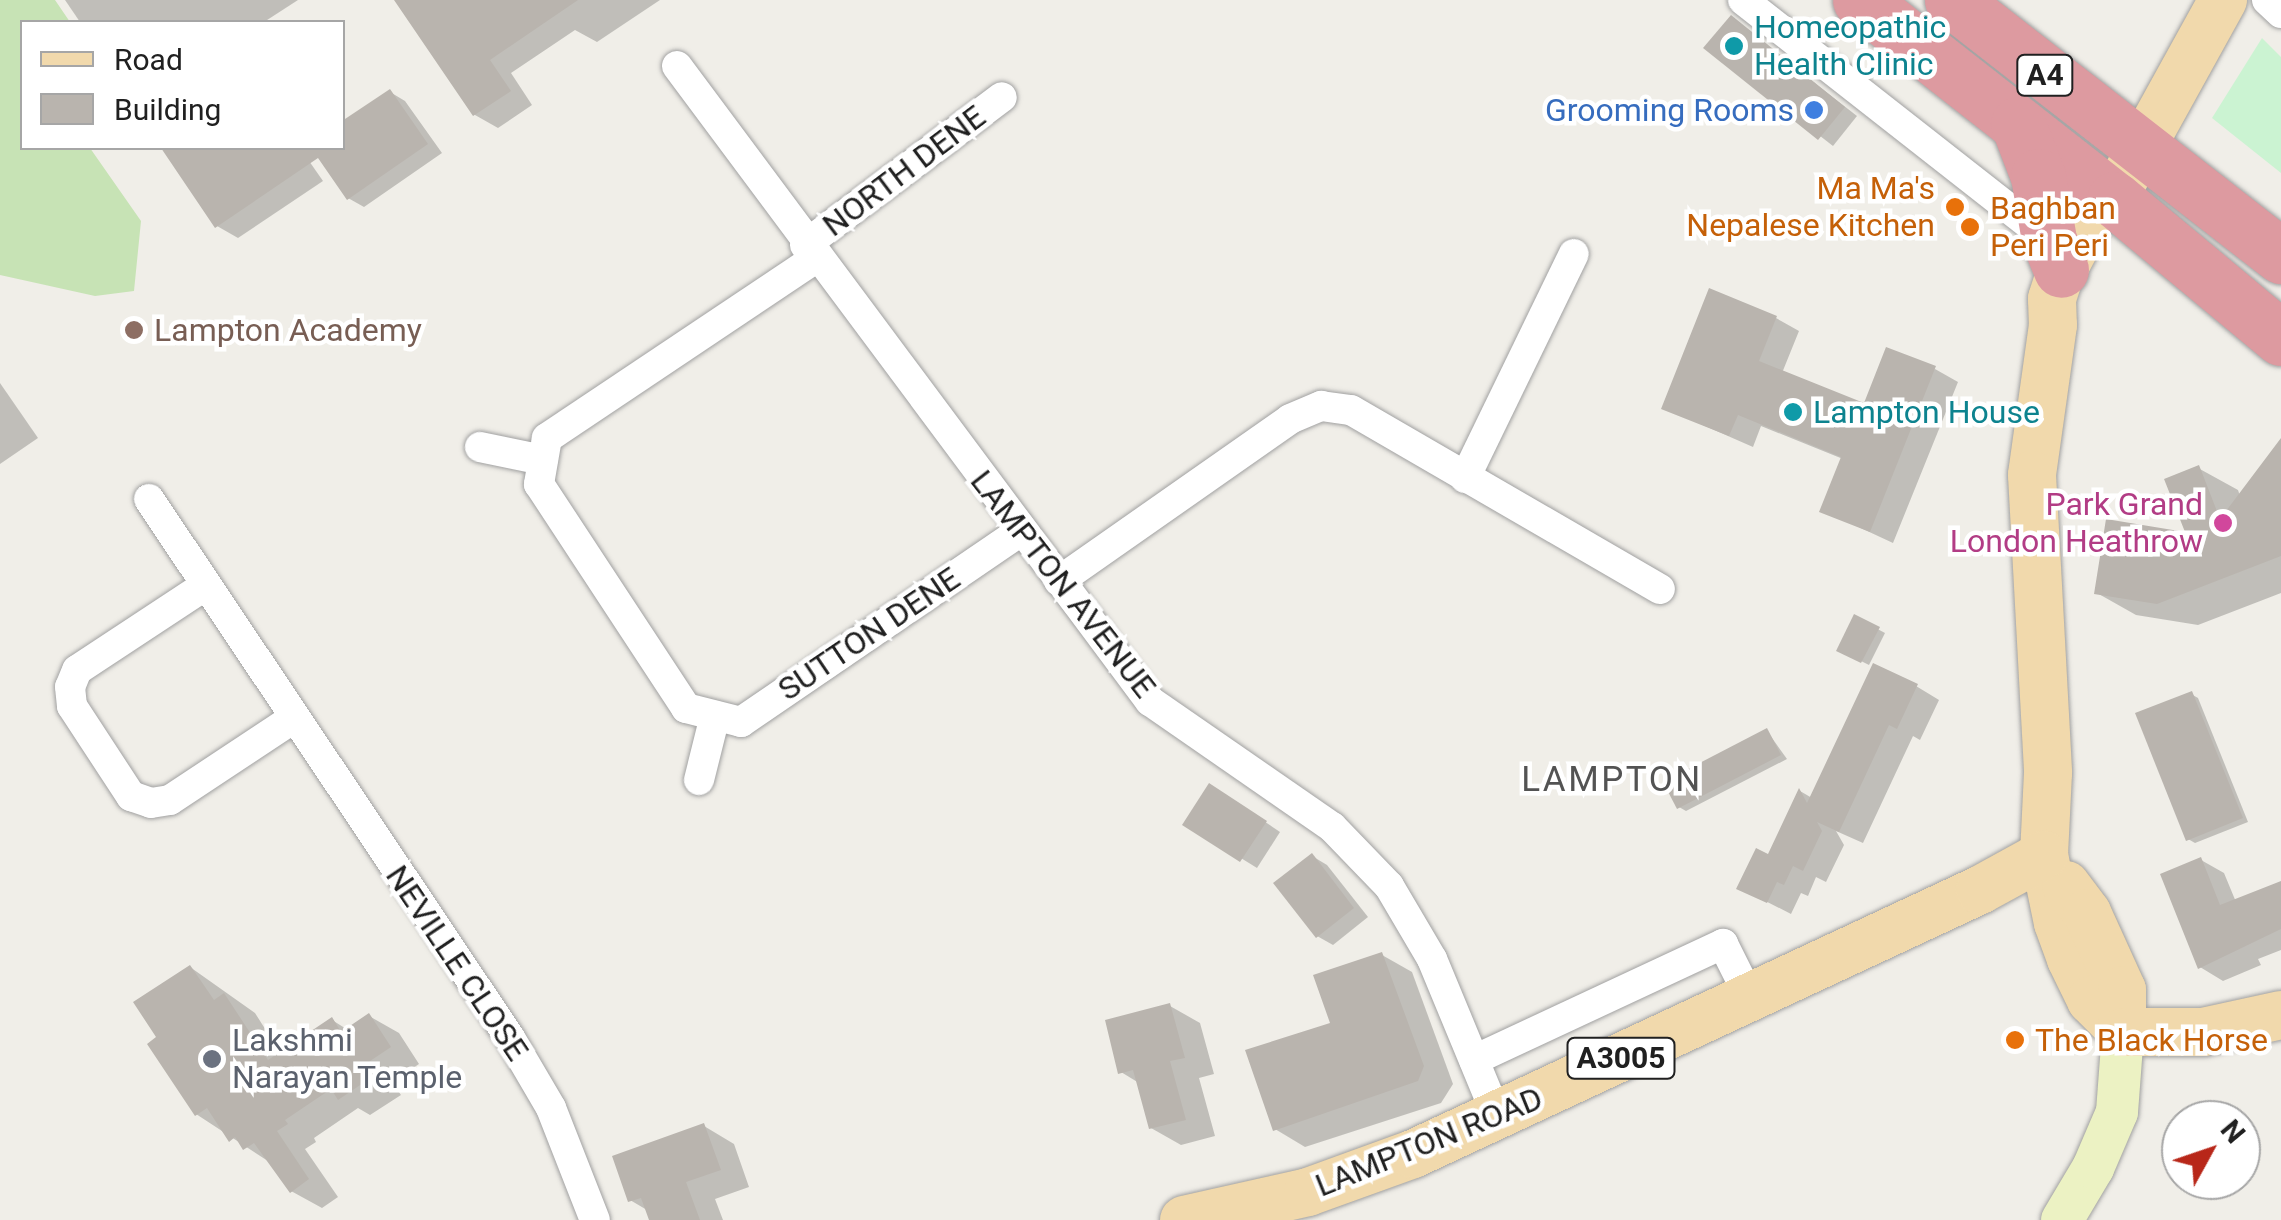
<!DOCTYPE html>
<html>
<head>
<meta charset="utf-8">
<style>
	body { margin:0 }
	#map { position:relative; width:2281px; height:1220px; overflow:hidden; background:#f0eee8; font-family:Roboto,sans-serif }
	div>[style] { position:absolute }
	.grass>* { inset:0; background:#c7e3b5 }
	.park>* { inset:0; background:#cbf3d2 }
	.shadow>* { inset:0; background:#0003 }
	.building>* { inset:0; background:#b9b4ae }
	.roads { filter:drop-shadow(0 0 2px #a1a1a1) drop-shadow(0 0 2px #a1a1a1) }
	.street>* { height:30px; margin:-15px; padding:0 15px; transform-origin:15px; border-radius:15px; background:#fff }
	.secondary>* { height:42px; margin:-21px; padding:0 21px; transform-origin:21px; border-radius:21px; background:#ecf2c3 }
	.primary>* { height:48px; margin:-24px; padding:0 24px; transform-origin:24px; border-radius:24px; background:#f1d9ac }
	.highway>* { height:55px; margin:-27.5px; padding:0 27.5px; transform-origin:27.5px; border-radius:27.5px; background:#dd9aa0 }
	.dots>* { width:28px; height:28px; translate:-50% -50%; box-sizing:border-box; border:5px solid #fff; border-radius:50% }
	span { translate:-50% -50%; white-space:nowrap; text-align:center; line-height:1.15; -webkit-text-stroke:9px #fff; paint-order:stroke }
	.shield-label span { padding:2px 8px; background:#fff; border:2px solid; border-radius:8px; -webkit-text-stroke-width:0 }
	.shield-label { font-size:30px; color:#202020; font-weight:700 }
	.culture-label { font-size:32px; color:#0d838f }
	.left { translate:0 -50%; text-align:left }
	.shop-label { font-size:32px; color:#366cbe }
	.right { translate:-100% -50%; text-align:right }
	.street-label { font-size:32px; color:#202020 }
	.food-label { font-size:32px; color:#c56008 }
	.education-label { font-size:32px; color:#785e54 }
	.hotel-label { font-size:32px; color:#b23c85 }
	.worship-label { font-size:32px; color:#5b616d }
	.neighbourhood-label { font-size:35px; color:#535353; letter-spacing:2.5px }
	.legend { position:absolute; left:20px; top:20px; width:325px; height:130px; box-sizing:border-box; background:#fff; border:2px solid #a6a6a6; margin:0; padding:12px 18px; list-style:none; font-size:30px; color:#202020 }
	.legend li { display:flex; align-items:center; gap:20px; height:50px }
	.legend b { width:50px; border:2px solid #a6a6a6 }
	.north { position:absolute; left:2161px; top:1100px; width:100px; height:100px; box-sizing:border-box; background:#fff; border:2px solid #a6a6a6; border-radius:50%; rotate:50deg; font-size:28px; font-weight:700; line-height:40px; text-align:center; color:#202020 }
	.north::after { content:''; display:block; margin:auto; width:35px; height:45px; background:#b82719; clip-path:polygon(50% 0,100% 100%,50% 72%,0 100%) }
</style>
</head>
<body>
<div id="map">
	<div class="grass">
		<i style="clip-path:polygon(0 0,55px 0,70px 22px,22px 22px,22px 148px,90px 148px,141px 221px,134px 291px,95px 296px,0 275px)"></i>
	</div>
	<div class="park">
		<i style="clip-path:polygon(2262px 38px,2281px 57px,2281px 173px,2212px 118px)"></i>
	</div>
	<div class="shadow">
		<i style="clip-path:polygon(65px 0,298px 0,264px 22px,80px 22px)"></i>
		<i style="clip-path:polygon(397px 0,660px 0,597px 42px,575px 30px,511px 73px,532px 105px,498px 128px,475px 115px)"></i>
		<i style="clip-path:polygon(1731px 18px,1857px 116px,1833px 146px,1707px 48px)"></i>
		<i style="clip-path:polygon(390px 92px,405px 101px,442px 153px,364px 207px,348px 198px,314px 148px,342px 148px)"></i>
		<i style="clip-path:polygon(164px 148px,300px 148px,323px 181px,238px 238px,217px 226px)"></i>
		<i style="clip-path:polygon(1776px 318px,1799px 331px,1782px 373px,1866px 406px,1935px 369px,1958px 382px,1893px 543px,1822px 510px,1843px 459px,1761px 426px,1753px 447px,1664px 408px)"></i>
		<i style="clip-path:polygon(0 383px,38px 438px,0 464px)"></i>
		<i style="clip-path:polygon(2281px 455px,2281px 593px,2198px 625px,2136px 615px,2097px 593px,2189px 535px,2198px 468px,2238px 490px,2240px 496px)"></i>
		<i style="clip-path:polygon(1855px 617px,1885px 633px,1869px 665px,1839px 650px)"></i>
		<i style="clip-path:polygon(1916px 686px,1939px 700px,1920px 740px,1913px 736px,1863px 843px,1836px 831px,1844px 845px,1826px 882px,1816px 877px,1808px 896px,1801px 893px,1791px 914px,1740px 888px,1769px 857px,1800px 791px,1812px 798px)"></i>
		<i style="clip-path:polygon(2191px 694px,2198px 698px,2248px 822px,2195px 843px,2188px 839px)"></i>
		<i style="clip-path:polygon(1767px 731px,1787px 759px,1686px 811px,1679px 807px)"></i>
		<i style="clip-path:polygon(1225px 795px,1280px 832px,1257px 868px,1186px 824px)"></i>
		<i style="clip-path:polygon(1312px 856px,1327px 865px,1368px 917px,1333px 945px,1317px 936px)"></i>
		<i style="clip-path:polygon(2201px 860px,2224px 873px,2236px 902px,2281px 883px,2281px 950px,2258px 959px,2261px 965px,2223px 981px,2200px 967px)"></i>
		<i style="clip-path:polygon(1382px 955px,1412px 972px,1453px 1084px,1441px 1103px,1305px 1147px,1275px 1129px,1333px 1024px)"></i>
		<i style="clip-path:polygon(190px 967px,255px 1013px,281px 1054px,332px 1020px,348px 1030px,369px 1016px,399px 1033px,419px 1064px,392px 1082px,401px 1095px,370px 1115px,358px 1108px,314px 1138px,316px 1142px,305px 1149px,338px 1197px,322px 1208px,291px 1191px,271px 1163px,196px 1114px,160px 1038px)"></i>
		<i style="clip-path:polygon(1170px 1006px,1200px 1023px,1214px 1074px,1199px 1078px,1215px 1136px,1181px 1145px,1151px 1128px,1139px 1083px,1121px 1072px)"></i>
		<i style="clip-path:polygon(704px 1126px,734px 1144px,749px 1187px,715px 1199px,723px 1220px,652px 1220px,647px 1210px,630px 1200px)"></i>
	</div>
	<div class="building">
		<i style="clip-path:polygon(394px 0,578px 0,490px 60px,511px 91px,473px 116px)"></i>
		<i style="clip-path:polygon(1731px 15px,1845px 107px,1818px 140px,1703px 48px)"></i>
		<i style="clip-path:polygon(390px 89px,428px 144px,347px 200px,318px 158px,215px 228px,161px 148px,342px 148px,342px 121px)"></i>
		<i style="clip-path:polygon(1709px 288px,1777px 316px,1759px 361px,1864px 403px,1886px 347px,1936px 366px,1870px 532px,1819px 512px,1841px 457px,1738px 415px,1729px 436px,1661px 409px)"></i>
		<i style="clip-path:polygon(2281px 438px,2281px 556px,2157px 604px,2094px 594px,2106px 519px,2185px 532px,2164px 479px,2199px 465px,2220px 519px)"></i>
		<i style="clip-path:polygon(1854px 614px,1880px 627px,1861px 663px,1836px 651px)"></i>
		<i style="clip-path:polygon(1873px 663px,1918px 684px,1897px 729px,1889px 725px,1839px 832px,1817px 822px,1822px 831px,1803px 871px,1793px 866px,1784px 885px,1777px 882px,1767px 903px,1736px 889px,1756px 848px,1768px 854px,1799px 788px,1807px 803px)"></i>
		<i style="clip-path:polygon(2192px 691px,2243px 818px,2186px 841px,2135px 713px)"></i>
		<i style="clip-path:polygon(1767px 728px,1781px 755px,1677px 809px,1663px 782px)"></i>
		<i style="clip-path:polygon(1209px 783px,1267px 821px,1240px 862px,1182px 825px)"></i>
		<i style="clip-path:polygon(1312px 853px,1354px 908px,1316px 938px,1273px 883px)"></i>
		<i style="clip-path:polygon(2201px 857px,2220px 905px,2281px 881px,2281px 929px,2198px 969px,2160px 874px)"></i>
		<i style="clip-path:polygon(1382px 952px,1424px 1066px,1418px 1081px,1273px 1131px,1245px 1050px,1330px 1023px,1313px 975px)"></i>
		<i style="clip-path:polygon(190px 965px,214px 1000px,224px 993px,268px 1060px,332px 1017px,341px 1032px,369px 1013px,391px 1047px,364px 1065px,372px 1077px,338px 1100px,331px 1089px,285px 1120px,288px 1124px,277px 1131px,309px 1179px,290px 1193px,254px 1143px,243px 1150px,235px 1137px,229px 1142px,207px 1108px,195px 1116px,147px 1044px,156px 1037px,133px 1002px)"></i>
		<i style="clip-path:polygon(1170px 1003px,1185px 1058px,1170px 1061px,1186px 1120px,1149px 1129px,1133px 1070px,1118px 1074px,1105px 1020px)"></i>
		<i style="clip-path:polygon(704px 1123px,721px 1170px,686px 1182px,700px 1220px,649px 1220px,641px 1198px,628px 1202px,612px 1156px)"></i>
	</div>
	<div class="roads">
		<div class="street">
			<i style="left:1743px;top:0;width:387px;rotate:38.1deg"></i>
			<i style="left:2267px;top:0;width:19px;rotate:43deg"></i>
			<i style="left:677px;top:66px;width:792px;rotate:53.32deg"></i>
			<i style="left:1150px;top:701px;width:221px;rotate:34.7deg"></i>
			<i style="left:1332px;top:827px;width:82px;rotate:46deg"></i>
			<i style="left:1389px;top:886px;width:85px;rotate:59.5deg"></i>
			<i style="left:1432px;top:959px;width:172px;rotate:67.5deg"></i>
			<i style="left:805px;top:245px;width:246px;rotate:-36.9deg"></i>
			<i style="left:816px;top:258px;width:324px;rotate:146.2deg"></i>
			<i style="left:547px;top:438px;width:47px;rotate:99.9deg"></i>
			<i style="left:539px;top:484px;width:268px;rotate:56.7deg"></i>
			<i style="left:686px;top:708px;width:57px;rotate:14.3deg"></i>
			<i style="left:741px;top:722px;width:339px;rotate:-34.3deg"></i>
			<i style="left:480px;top:447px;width:64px;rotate:11.7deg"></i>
			<i style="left:1465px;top:478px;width:249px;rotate:-64.1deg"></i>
			<i style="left:149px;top:499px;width:649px;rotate:56.19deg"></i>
			<i style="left:510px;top:1038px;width:81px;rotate:59.6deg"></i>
			<i style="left:551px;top:1108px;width:120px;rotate:68.6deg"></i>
			<i style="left:1059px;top:581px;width:282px;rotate:-35deg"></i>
			<i style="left:1290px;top:419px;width:34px;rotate:-23deg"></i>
			<i style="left:1321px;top:406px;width:30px;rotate:8deg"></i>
			<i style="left:1351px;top:410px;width:357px;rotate:30.1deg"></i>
			<i style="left:206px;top:585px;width:154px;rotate:146.6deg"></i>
			<i style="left:77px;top:670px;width:18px;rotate:112deg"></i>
			<i style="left:70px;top:687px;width:19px;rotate:84deg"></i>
			<i style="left:72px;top:706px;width:108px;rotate:56.8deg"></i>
			<i style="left:131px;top:796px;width:21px;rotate:19deg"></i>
			<i style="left:151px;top:803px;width:19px;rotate:-9deg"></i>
			<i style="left:170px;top:800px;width:149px;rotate:-33.5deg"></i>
			<i style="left:699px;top:780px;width:66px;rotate:-76deg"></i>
			<i style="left:1474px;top:1060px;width:275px;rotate:-25deg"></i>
			<i style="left:1723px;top:944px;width:58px;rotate:63.4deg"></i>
		</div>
		<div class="secondary">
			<i style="left:2062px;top:1220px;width:61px;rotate:-59.2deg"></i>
			<i style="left:2093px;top:1168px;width:61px;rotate:-66.8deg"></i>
			<i style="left:2117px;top:1112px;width:80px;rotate:-85.7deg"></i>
		</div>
		<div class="primary">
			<i style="left:2123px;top:181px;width:207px;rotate:-61.1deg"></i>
			<i style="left:2114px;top:199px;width:27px;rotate:144deg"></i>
			<i style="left:2092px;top:215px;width:70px;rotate:118deg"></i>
			<i style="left:2059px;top:277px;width:23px;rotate:108deg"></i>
			<i style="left:2052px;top:299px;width:26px;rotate:88deg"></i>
			<i style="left:2053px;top:325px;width:151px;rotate:98deg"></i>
			<i style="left:2032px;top:475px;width:298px;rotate:86.9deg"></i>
			<i style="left:2048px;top:773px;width:82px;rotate:92.8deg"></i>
			<i style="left:2044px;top:855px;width:69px;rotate:78.4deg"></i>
			<i style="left:2058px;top:923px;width:38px;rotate:70deg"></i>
			<i style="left:2071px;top:959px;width:46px;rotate:64deg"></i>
			<i style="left:2091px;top:1000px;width:45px;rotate:45deg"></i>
			<i style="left:2066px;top:885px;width:35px;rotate:53deg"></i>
			<i style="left:2087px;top:913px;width:85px;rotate:65.6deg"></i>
			<i style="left:2122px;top:990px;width:28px;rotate:90deg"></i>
			<i style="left:2123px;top:1032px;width:80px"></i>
			<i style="left:2203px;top:1032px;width:80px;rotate:-12.3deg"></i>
			<i style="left:1184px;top:1220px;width:127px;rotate:-12.7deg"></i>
			<i style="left:1308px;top:1192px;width:112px;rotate:-19.9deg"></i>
			<i style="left:1413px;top:1154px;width:625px;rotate:-24.97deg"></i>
			<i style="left:1980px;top:890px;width:73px;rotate:-28.7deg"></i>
		</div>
		<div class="highway">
			<i style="left:1860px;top:0;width:323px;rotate:38.1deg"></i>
			<i style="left:2114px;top:199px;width:217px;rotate:39.8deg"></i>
			<i style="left:1952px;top:0;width:417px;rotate:37.9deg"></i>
			<i style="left:2018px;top:124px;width:56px;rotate:69deg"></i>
			<i style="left:2038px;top:176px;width:65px;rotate:80.2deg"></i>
			<i style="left:2049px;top:240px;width:32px;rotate:68deg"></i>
		</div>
	</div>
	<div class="dots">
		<i style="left:1734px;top:46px;background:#0f9aa8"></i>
		<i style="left:1814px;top:110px;background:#3f7fe0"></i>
		<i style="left:1955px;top:207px;background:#e8710a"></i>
		<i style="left:1970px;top:227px;background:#e8710a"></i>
		<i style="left:134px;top:330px;background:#8d6e63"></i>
		<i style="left:1793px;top:412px;background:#0f9aa8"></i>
		<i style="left:2223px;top:523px;background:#d1479c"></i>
		<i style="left:2015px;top:1040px;background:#e8710a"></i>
		<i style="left:212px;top:1059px;background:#6b7280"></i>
	</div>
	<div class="shield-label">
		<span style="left:2045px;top:75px">A4</span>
		<span style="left:1621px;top:1058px">A3005</span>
	</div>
	<div class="culture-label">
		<span class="left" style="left:1754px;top:46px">Homeopathic<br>Health Clinic</span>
		<span class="left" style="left:1813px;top:412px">Lampton House</span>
	</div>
	<div class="shop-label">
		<span class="right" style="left:1794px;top:110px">Grooming Rooms</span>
	</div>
	<div class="street-label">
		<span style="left:904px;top:171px;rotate:-37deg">NORTH DENE</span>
		<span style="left:1063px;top:584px;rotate:52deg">LAMPTON AVENUE</span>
		<span style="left:869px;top:634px;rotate:-34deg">SUTTON DENE</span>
		<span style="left:457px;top:963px;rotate:56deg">NEVILLE CLOSE</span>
		<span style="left:1429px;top:1142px;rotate:-22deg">LAMPTON ROAD</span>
	</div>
	<div class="food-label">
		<span class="right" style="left:1935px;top:207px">Ma Ma's<br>Nepalese Kitchen</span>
		<span class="left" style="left:1990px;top:227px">Baghban<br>Peri Peri</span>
		<span class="left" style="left:2035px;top:1040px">The Black Horse</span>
	</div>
	<div class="education-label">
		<span class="left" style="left:154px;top:330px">Lampton Academy</span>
	</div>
	<div class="hotel-label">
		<span class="right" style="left:2203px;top:523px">Park Grand<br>London Heathrow</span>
	</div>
	<div class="worship-label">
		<span class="left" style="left:232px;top:1059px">Lakshmi<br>Narayan Temple</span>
	</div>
	<div class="neighbourhood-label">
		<span style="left:1612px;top:780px">LAMPTON</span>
	</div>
	<ul class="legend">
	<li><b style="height:12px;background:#f1d9ac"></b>Road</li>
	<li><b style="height:28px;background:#b9b4ae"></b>Building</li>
	</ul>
	<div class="north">N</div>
</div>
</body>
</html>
